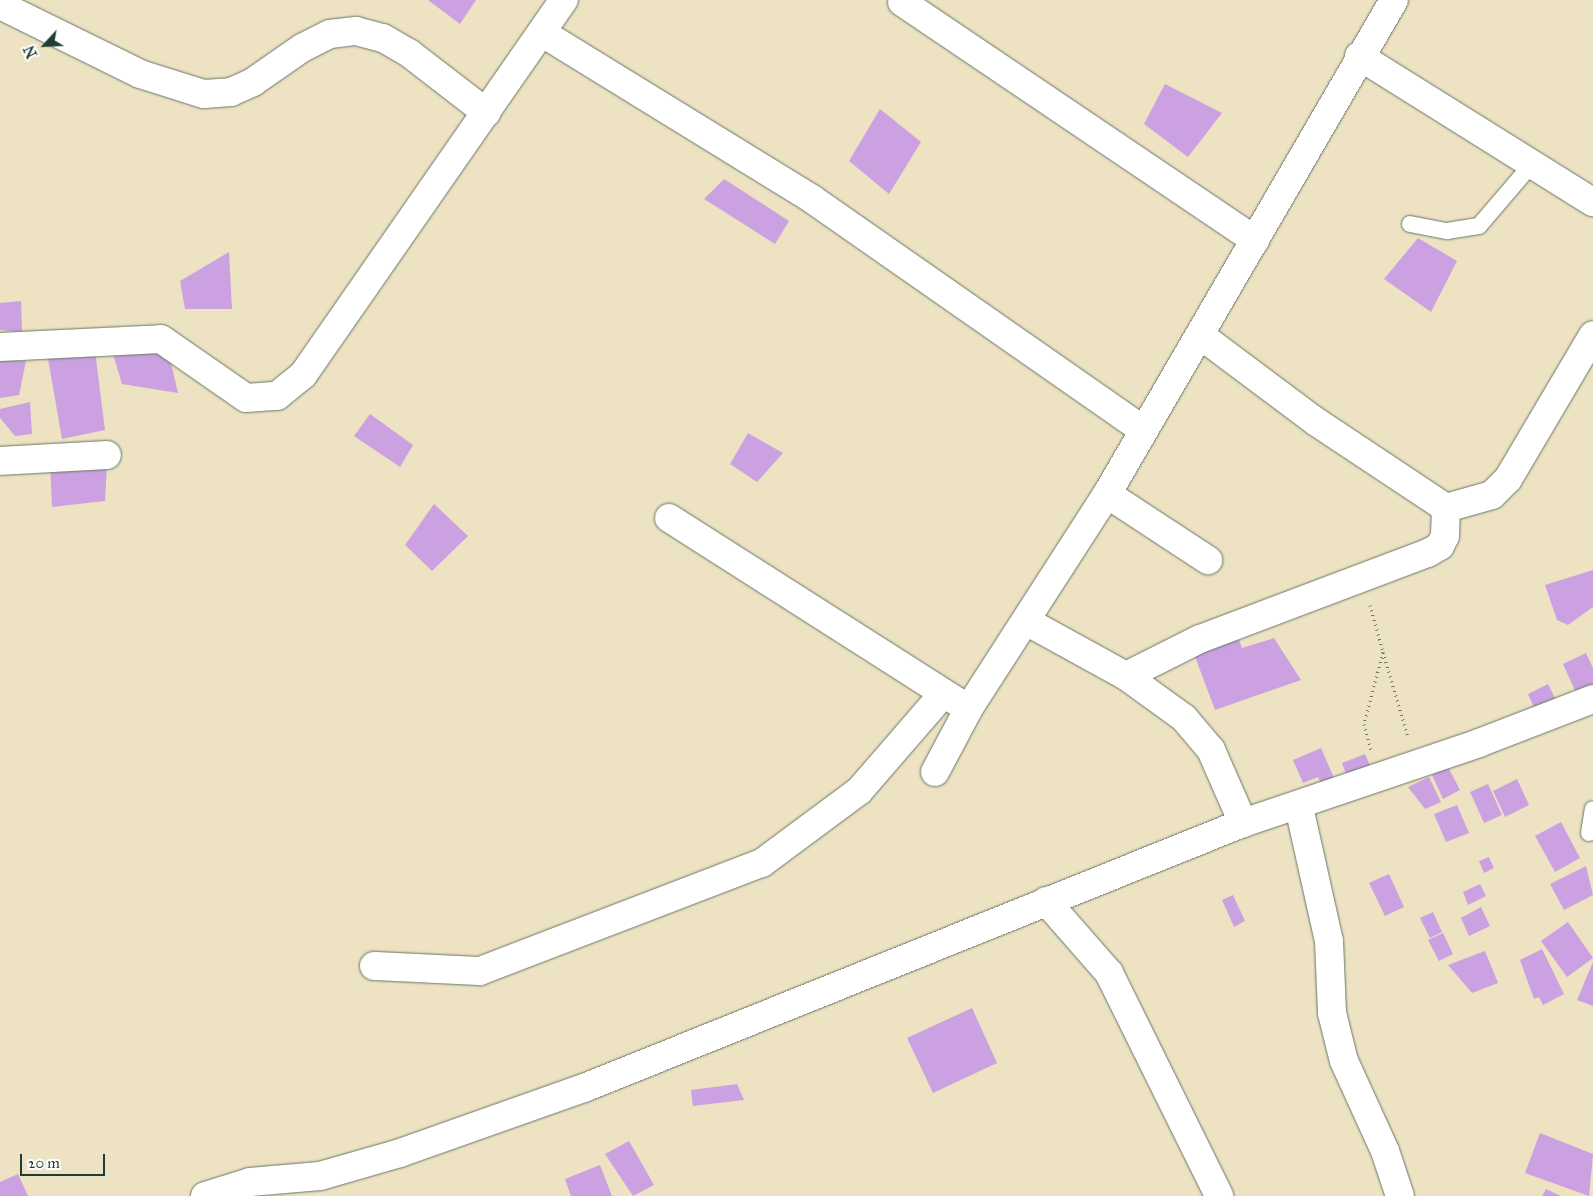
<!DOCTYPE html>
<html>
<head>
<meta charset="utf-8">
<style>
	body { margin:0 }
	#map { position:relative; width:1593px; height:1196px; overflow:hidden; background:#ede2c2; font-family:"IM FELL Great Primer",serif }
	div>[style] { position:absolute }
	.building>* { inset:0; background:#cba1e1 }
	.path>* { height:3px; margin-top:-1.5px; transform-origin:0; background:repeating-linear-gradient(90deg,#677766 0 1px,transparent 0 5px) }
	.roads { filter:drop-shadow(0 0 1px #677766) drop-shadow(0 0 1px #677766) }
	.service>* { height:16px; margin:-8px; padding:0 8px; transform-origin:8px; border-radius:8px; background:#fff }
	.minor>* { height:28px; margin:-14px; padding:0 14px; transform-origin:14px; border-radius:14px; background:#fff }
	span { translate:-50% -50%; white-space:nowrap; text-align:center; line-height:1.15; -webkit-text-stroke:4px #fff; paint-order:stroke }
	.north { position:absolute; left:20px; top:20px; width:50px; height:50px; -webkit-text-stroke:4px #fff; paint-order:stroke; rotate:245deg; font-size:14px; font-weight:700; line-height:20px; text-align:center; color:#1f3d34 }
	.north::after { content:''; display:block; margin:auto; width:18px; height:22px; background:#1f3d34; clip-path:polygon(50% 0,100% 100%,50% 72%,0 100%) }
	.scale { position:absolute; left:20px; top:1154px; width:85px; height:22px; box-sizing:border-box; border:2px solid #1f3d34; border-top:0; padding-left:6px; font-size:15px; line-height:18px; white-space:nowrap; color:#1f3d34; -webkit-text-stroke:4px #fff; paint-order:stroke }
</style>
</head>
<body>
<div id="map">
	<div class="building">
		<i style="clip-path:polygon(428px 0,476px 0,460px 24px)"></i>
		<i style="clip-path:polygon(1165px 84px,1222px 113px,1188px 157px,1144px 124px)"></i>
		<i style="clip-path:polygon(880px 109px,921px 142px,889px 194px,849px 161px)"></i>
		<i style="clip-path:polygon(724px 179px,789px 221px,775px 244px,704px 199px)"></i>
		<i style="clip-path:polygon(1418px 238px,1457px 261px,1431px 312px,1384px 279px)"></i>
		<i style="clip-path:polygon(229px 252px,232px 309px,185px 309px,180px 281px)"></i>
		<i style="clip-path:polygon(21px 301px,22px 332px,0 330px,0 303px)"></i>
		<i style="clip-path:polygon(110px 344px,167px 346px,178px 393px,122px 384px)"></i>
		<i style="clip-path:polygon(95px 351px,105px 430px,62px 439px,47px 353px)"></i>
		<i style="clip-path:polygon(0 361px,26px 361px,19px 395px,0 398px)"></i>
		<i style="clip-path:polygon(30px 402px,32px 434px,15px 436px,0 418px,0 409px)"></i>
		<i style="clip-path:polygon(370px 414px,413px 445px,400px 467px,354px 436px)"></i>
		<i style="clip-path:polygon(748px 433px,783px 453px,757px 482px,730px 464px)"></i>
		<i style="clip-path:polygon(50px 459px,107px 464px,105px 501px,52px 507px)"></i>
		<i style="clip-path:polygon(434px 504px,468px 536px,432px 571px,405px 545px)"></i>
		<i style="clip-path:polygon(1593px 570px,1593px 607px,1568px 625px,1557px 620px,1545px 585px)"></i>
		<i style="clip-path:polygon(1236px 631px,1242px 648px,1274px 638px,1301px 680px,1215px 710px,1191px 646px)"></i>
		<i style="clip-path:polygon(1586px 653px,1593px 668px,1593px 688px,1577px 695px,1563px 664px)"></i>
		<i style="clip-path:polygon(1548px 684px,1557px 702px,1536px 712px,1528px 694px)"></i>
		<i style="clip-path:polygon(1321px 748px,1337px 785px,1324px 790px,1318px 777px,1303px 783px,1293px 760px)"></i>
		<i style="clip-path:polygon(1365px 754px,1373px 773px,1349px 782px,1342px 763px)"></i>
		<i style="clip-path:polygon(1448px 767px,1460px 790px,1443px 799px,1432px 775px)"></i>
		<i style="clip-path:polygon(1429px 777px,1441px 802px,1425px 809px,1408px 787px)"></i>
		<i style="clip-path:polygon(1517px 779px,1529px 805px,1505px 817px,1493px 791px)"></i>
		<i style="clip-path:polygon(1488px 784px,1502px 815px,1484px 823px,1470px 792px)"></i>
		<i style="clip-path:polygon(1457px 805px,1469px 833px,1446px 842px,1434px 814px)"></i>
		<i style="clip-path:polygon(1561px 822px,1580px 858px,1555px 872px,1535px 836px)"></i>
		<i style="clip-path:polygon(1489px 857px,1494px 868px,1484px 873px,1479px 861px)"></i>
		<i style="clip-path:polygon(1586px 866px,1593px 895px,1564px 910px,1550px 884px)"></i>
		<i style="clip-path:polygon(1389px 874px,1404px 907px,1385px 916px,1369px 883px)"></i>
		<i style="clip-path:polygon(1480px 884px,1486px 896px,1468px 905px,1463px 892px)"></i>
		<i style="clip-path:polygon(1233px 895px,1245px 921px,1234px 927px,1222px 900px)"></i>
		<i style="clip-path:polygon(1481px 907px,1490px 926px,1469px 936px,1461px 918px)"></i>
		<i style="clip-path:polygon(1433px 912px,1442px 932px,1430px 938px,1420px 918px)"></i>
		<i style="clip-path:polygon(1568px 922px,1593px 958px,1567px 977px,1541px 941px)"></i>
		<i style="clip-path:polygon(1443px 933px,1453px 954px,1439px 961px,1428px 940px)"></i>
		<i style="clip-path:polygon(1542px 949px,1564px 994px,1543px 1005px,1539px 997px,1534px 999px,1520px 960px)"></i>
		<i style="clip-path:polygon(1485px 951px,1498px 983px,1472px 993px,1448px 965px)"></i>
		<i style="clip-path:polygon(1593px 962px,1593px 1006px,1577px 1000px)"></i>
		<i style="clip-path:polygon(972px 1008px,997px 1063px,933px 1093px,907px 1038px)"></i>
		<i style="clip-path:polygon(737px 1084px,744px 1100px,693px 1106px,691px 1090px)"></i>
		<i style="clip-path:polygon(1540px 1133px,1593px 1154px,1589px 1196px,1525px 1173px)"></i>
		<i style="clip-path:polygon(629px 1141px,654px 1185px,633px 1196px,605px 1154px)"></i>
		<i style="clip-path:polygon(600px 1165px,612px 1196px,571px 1196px,565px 1179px)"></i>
		<i style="clip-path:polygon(18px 1174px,28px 1196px,0 1196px,0 1182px)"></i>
		<i style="clip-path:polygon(1546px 1189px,1561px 1196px,1542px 1196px)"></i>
	</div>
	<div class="path">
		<i style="left:1370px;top:605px;width:49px;rotate:74.5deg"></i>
		<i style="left:1383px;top:652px;width:74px;rotate:104.8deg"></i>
		<i style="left:1364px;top:724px;width:28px;rotate:75deg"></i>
		<i style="left:1383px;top:652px;width:89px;rotate:73.6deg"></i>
	</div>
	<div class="roads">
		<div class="service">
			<i style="left:1410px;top:224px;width:38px;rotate:11deg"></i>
			<i style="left:1447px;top:231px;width:32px;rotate:-9deg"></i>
			<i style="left:1479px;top:226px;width:82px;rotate:-49.5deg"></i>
			<i style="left:1589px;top:833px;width:24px;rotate:-81deg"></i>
		</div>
		<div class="minor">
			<i style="left:902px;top:2px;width:426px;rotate:34deg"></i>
			<i style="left:0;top:5px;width:156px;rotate:26.2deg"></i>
			<i style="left:140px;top:74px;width:67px;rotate:17.4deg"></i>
			<i style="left:204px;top:94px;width:27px;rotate:-4deg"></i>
			<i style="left:231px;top:92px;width:24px;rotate:-24deg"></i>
			<i style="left:253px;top:82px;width:60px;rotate:-34.8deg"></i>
			<i style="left:302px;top:48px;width:31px;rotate:-27deg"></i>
			<i style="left:330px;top:34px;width:26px;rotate:-7deg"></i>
			<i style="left:356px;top:31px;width:28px;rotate:15deg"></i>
			<i style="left:383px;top:38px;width:30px;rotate:30deg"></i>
			<i style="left:409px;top:53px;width:98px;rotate:37.6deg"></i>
			<i style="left:544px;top:34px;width:315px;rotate:31.6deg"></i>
			<i style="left:812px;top:199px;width:402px;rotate:34.9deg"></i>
			<i style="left:1359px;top:56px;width:276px;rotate:32deg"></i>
			<i style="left:1200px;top:335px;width:144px;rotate:36.8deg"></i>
			<i style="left:1315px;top:421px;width:157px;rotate:33.6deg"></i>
			<i style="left:1446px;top:508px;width:48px;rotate:-15.8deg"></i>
			<i style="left:1492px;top:495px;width:23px;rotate:-45deg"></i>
			<i style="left:1508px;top:479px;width:167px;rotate:-59.4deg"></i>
			<i style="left:0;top:347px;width:161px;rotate:-2.8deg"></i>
			<i style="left:161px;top:339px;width:103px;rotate:34.8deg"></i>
			<i style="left:246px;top:398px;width:31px;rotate:-4deg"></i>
			<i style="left:277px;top:396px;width:33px;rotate:-39deg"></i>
			<i style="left:303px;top:375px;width:457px;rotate:-55.2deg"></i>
			<i style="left:0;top:461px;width:107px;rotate:-3.2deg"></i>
			<i style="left:1107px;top:494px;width:121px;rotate:33.2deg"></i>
			<i style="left:669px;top:518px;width:344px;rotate:32.5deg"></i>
			<i style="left:1026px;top:621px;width:114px;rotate:28.8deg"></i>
			<i style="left:1126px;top:676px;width:72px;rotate:35.9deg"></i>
			<i style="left:1184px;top:718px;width:42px;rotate:49.8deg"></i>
			<i style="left:1211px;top:750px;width:80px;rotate:66.3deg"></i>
			<i style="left:1126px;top:676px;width:83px;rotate:-26.6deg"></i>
			<i style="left:1200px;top:639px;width:244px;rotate:-20.7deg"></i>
			<i style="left:1428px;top:553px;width:14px;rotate:-30deg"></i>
			<i style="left:1440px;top:546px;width:11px;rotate:-63deg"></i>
			<i style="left:1445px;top:536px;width:28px;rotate:-88deg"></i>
			<i style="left:935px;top:772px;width:72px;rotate:-62deg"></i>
			<i style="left:969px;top:708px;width:255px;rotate:-57.2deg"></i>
			<i style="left:1107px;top:494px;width:571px;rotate:-59.84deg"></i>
			<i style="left:1299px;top:807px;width:137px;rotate:77.4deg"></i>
			<i style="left:1329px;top:941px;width:72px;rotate:87.6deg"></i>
			<i style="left:1332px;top:1013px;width:49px;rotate:76deg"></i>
			<i style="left:1344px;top:1061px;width:99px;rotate:65.5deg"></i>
			<i style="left:1385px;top:1151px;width:47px;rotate:71.6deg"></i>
			<i style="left:1046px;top:901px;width:96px;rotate:48.8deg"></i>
			<i style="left:1109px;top:973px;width:249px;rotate:63.7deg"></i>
			<i style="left:374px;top:966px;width:106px;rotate:2.7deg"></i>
			<i style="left:480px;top:971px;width:302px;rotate:-21deg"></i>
			<i style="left:762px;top:863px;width:121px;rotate:-36.6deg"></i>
			<i style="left:859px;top:791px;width:128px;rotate:-49.1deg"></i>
			<i style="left:205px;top:1196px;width:47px;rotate:-17.3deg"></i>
			<i style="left:250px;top:1182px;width:70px;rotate:-4.9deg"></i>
			<i style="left:320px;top:1176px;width:83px;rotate:-16deg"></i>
			<i style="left:400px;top:1153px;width:195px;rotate:-19.5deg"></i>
			<i style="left:584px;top:1088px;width:710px;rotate:-21.91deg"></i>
			<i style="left:1243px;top:823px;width:249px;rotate:-18.7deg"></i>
			<i style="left:1479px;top:743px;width:122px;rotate:-21.1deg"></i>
		</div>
	</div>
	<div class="north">N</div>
	<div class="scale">20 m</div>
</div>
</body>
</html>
